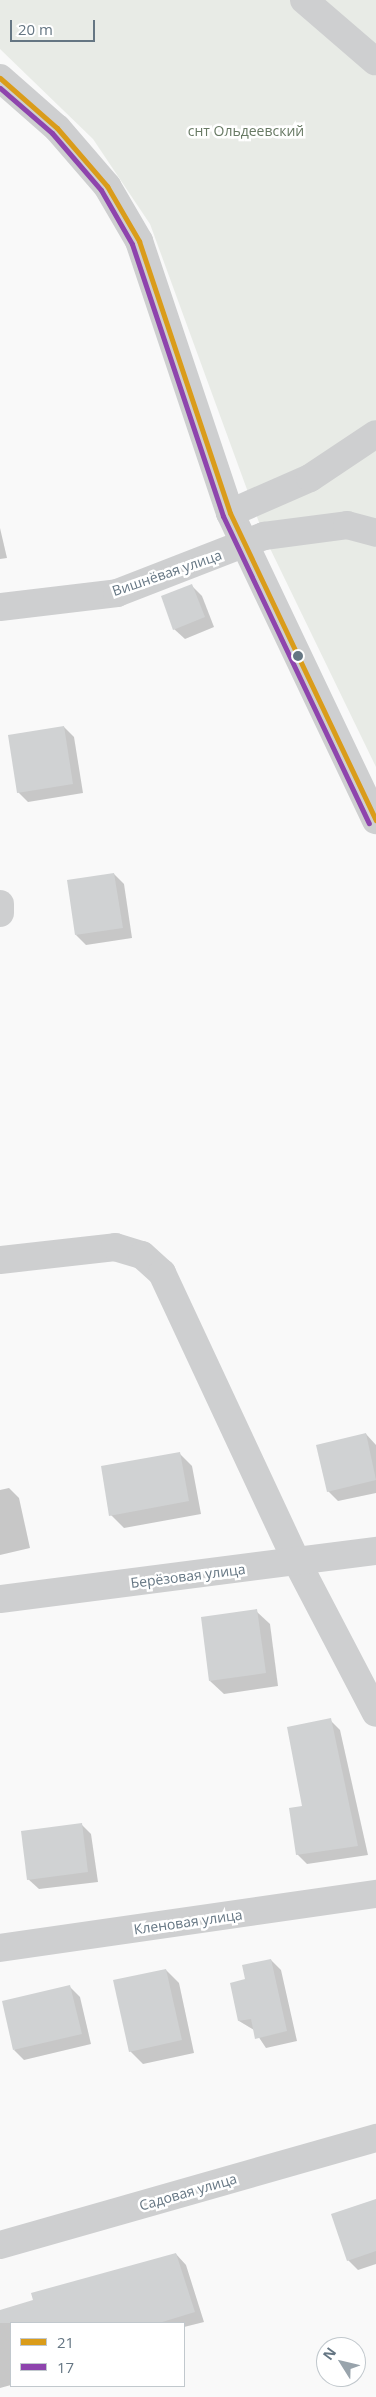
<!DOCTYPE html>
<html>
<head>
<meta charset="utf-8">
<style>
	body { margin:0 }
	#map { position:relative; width:376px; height:2397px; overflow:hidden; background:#f9f9f9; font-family:"Open Sans",sans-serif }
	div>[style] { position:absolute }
	.green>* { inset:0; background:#e8ebe6 }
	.shadow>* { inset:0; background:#0003 }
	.building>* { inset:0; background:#d0d2d3 }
	.minor>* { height:28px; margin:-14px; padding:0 14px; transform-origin:14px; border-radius:14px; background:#cecfd0 }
	.bus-1>* { height:5px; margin:-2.5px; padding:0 2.5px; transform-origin:2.5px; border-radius:2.5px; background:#da9c1a }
	.bus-2>* { height:5px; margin:-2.5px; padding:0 2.5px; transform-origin:2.5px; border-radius:2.5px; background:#8e44ad }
	.dots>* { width:14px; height:14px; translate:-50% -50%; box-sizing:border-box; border:2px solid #fff; border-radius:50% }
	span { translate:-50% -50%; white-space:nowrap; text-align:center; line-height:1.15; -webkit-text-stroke:5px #fff; paint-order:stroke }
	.park-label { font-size:14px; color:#687a64 }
	.street-label { font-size:14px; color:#657683 }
	.legend { position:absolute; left:10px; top:2322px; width:175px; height:65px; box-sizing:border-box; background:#fff; border:1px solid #c1c8cd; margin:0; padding:6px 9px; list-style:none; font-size:15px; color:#657683 }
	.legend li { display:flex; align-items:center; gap:10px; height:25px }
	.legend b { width:25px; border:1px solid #c1c8cd }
	.north { position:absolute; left:316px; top:2337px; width:50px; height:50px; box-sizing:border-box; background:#fff; border:1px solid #c1c8cd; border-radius:50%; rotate:306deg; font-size:14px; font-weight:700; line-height:20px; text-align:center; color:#657683 }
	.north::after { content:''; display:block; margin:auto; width:18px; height:22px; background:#99a4ac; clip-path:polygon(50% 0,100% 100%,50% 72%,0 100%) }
	.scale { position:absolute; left:10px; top:20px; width:85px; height:22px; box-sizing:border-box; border:2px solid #657683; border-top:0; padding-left:6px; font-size:15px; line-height:18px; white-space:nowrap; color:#657683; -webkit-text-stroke:4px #fff; paint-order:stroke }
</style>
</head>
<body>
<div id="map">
	<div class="green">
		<i style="clip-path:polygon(0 0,376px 0,376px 767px,264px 536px,150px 224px,93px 139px,0 49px)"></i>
	</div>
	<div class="shadow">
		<i style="clip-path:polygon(0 528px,7px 558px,0 559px)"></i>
		<i style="clip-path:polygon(192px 586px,202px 596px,214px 627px,185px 639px,174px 629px)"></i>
		<i style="clip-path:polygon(64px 727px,74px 737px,83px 793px,28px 802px,18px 792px)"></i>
		<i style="clip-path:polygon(114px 874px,124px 884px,132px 938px,86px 945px,76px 935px)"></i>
		<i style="clip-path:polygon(366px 1434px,376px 1445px,376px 1493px,338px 1501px,328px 1491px)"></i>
		<i style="clip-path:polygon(179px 1453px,192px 1466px,201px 1514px,124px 1528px,111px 1515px)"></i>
		<i style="clip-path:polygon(9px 1488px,19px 1498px,30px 1548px,0 1555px,0 1490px)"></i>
		<i style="clip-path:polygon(256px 1611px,270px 1624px,278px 1686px,224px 1694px,210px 1681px)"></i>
		<i style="clip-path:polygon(330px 1720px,340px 1730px,368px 1855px,307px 1864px,297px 1854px,303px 1807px)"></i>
		<i style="clip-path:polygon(81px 1824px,91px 1834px,98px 1882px,39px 1889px,28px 1879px)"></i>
		<i style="clip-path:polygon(271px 1960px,281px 1970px,297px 2041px,266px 2048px,254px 2030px,239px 2021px,247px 1980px)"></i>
		<i style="clip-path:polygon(166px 1970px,179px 1983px,194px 2053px,143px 2064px,130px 2051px)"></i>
		<i style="clip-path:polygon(70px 1987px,80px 1997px,91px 2044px,24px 2060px,14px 2050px)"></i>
		<i style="clip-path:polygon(376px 2200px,376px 2264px,358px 2270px,348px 2260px)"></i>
		<i style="clip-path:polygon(176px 2254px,186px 2265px,204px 2322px,184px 2327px,184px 2323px,11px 2323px,11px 2385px,0 2388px,0 2312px,35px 2301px,33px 2294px)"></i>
	</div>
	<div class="building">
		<i style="clip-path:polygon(192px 584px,205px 617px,173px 630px,161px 596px)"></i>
		<i style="clip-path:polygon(64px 726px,73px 784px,17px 793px,8px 735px)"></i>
		<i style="clip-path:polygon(114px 873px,123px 928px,75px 935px,67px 880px)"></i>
		<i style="clip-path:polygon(366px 1433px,376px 1480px,327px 1492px,316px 1445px)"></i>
		<i style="clip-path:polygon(180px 1452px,189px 1501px,109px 1516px,101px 1466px)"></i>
		<i style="clip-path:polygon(257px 1609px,266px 1673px,209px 1681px,201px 1617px)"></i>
		<i style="clip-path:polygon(331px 1718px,358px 1846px,296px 1855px,289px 1808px,302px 1806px,287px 1727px)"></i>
		<i style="clip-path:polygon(82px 1823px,88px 1872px,27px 1880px,21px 1831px)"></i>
		<i style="clip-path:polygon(271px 1959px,287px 2031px,255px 2039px,251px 2019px,238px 2021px,230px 1983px,245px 1979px,242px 1965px)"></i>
		<i style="clip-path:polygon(166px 1969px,182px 2040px,129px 2052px,113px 1980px)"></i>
		<i style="clip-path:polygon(70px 1985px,82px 2034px,13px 2050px,2px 2001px)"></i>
		<i style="clip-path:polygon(376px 2199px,376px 2251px,347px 2261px,331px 2214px)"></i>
		<i style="clip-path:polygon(176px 2253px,195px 2312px,159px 2323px,0 2323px,0 2310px,33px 2300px,31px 2293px)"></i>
	</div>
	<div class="minor">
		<i style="left:304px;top:0;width:94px;rotate:40.7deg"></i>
		<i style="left:0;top:78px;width:76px;rotate:41.3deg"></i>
		<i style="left:57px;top:128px;width:77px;rotate:49.2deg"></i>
		<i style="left:107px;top:186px;width:64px;rotate:59.8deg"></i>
		<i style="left:139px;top:241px;width:287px;rotate:71.5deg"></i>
		<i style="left:230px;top:513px;width:340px;rotate:64.6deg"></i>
		<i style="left:230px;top:513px;width:87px;rotate:-23.6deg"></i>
		<i style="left:310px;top:478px;width:79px;rotate:-33.7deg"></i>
		<i style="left:0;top:607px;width:118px;rotate:-6.8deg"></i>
		<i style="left:117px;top:593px;width:158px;rotate:-21.2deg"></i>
		<i style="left:264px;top:536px;width:84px;rotate:-7.5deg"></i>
		<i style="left:347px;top:525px;width:30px;rotate:15deg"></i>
		<i style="left:0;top:904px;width:9px;rotate:90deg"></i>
		<i style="left:0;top:1260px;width:116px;rotate:-6.4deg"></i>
		<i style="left:115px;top:1247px;width:28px;rotate:17deg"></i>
		<i style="left:142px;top:1255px;width:27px;rotate:42deg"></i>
		<i style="left:162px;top:1273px;width:319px;rotate:65deg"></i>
		<i style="left:297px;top:1562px;width:170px;rotate:62.4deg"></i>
		<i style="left:0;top:1599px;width:379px;rotate:-7.3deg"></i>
		<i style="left:0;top:1948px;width:380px;rotate:-8.2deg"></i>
		<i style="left:0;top:2245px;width:391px;rotate:-15.9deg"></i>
	</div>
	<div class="bus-1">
		<i style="left:0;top:78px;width:76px;rotate:41.3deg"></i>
		<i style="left:57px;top:128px;width:77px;rotate:49.2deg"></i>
		<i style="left:107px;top:186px;width:64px;rotate:59.8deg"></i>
		<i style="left:139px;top:241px;width:287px;rotate:71.5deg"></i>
		<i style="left:230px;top:513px;width:340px;rotate:64.6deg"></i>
	</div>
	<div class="bus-2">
		<i style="left:0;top:88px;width:69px;rotate:40.9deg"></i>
		<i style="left:52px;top:133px;width:75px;rotate:49.3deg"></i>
		<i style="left:101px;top:190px;width:62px;rotate:60.1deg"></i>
		<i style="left:132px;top:244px;width:287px;rotate:71.5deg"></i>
		<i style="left:223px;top:516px;width:340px;rotate:64.6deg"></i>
	</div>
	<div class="dots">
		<i style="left:298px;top:656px;background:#657683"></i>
	</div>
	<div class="park-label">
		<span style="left:246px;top:131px">снт Ольдеевский</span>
	</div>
	<div class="street-label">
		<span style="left:167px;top:573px;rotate:-19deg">Вишнёвая улица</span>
		<span style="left:188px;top:1576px;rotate:-7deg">Берёзовая улица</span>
		<span style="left:188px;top:1922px;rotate:-8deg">Кленовая улица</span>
		<span style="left:188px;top:2192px;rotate:-16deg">Садовая улица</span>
	</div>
	<ul class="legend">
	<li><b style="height:6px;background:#da9c1a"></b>21</li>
	<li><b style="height:6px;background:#8e44ad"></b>17</li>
	</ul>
	<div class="north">N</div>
	<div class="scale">20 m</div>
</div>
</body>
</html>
